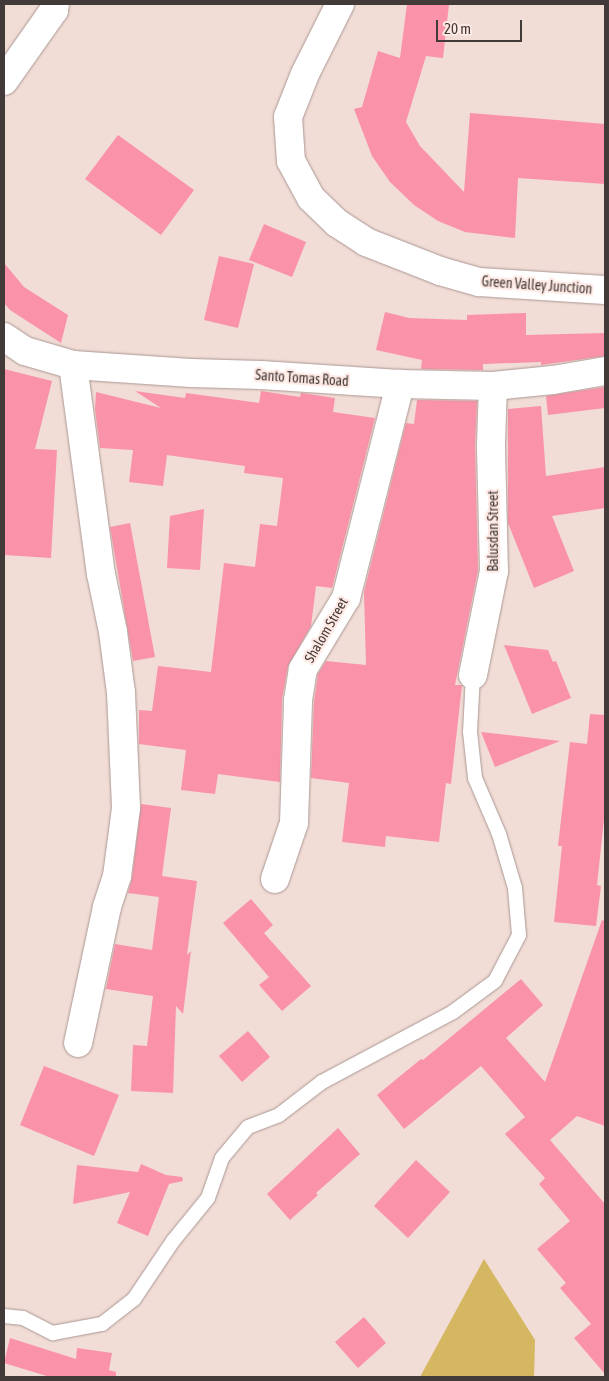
<!DOCTYPE html>
<html>
<head>
<meta charset="utf-8">
<style>
	body { margin:0 }
	#map { position:relative; width:609px; height:1381px; overflow:hidden; background:#f1dcd6; font-family:"Asap Condensed",sans-serif }
	div>[style] { position:absolute }
	.green>* { inset:0; background:#d5b661 }
	.building>* { inset:0; background:#fa92aa }
	.roads { filter:drop-shadow(0 0 1px #ab9793) drop-shadow(0 0 1px #ab9793) }
	.service>* { height:14px; margin:-7px; padding:0 7px; transform-origin:7px; border-radius:7px; background:#fff }
	.minor>* { height:28px; margin:-14px; padding:0 14px; transform-origin:14px; border-radius:14px; background:#fff }
	.tertiary>* { height:28px; margin:-14px; padding:0 14px; transform-origin:14px; border-radius:14px; background:#fff }
	span { translate:-50% -50%; white-space:nowrap; text-align:center; line-height:1.15; -webkit-text-stroke:4.5px #fee9e4; paint-order:stroke }
	.street-label { font-size:14px; color:#423a38 }
	.frame { position:absolute; inset:0; border:5px solid #423a38; pointer-events:none }
	.scale { position:absolute; left:436px; top:20px; width:86px; height:22px; box-sizing:border-box; border:2px solid #423a38; border-top:0; padding-left:6px; font-size:15px; line-height:18px; white-space:nowrap; color:#423a38; -webkit-text-stroke:4px #fee9e4; paint-order:stroke }
</style>
</head>
<body>
<div id="map">
	<div class="green">
		<i style="clip-path:polygon(484px 1259px,535px 1340px,534px 1377px,420px 1377px)"></i>
	</div>
	<div class="building">
		<i style="clip-path:polygon(407px 4px,449px 4px,443px 58px,426px 56px,406px 122px,420px 146px,464px 192px,470px 113px,605px 124px,605px 184px,518px 178px,515px 238px,465px 232px,438px 221px,414px 205px,390px 182px,372px 156px,354px 109px,362px 107px,378px 51px,400px 58px)"></i>
		<i style="clip-path:polygon(118px 135px,194px 190px,161px 235px,85px 179px)"></i>
		<i style="clip-path:polygon(264px 224px,306px 242px,292px 277px,249px 260px)"></i>
		<i style="clip-path:polygon(219px 256px,254px 264px,238px 328px,204px 320px)"></i>
		<i style="clip-path:polygon(4px 263px,24px 287px,68px 315px,61px 343px,10px 310px,4px 303px)"></i>
		<i style="clip-path:polygon(385px 312px,409px 318px,467px 320px,467px 315px,526px 313px,526px 335px,605px 333px,605px 356px,541px 365px,541px 362px,483px 364px,483px 370px,421px 369px,422px 360px,376px 350px)"></i>
		<i style="clip-path:polygon(4px 369px,52px 381px,35px 449px,57px 450px,51px 558px,4px 555px)"></i>
		<i style="clip-path:polygon(605px 387px,605px 408px,548px 415px,546px 396px)"></i>
		<i style="clip-path:polygon(135px 391px,185px 398px,186px 393px,259px 403px,261px 391px,300px 397px,301px 393px,335px 398px,333px 412px,375px 418px,332px 588px,316px 586px,311px 626px,288px 666px,282px 699px,280px 782px,218px 774px,215px 794px,181px 790px,186px 750px,139px 744px,139px 710px,152px 711px,158px 666px,211px 672px,224px 563px,255px 567px,260px 524px,277px 526px,283px 478px,244px 473px,245px 466px,167px 455px,163px 486px,129px 482px,133px 450px,100px 448px,95px 409px,96px 392px,161px 408px)"></i>
		<i style="clip-path:polygon(417px 400px,477px 401px,475px 445px,478px 570px,455px 685px,462px 685px,451px 784px,446px 783px,439px 842px,386px 836px,385px 847px,342px 842px,349px 783px,311px 778px,314px 702px,318px 674px,326px 661px,366px 665px,364px 592px,406px 423px,414px 424px)"></i>
		<i style="clip-path:polygon(541px 406px,546px 476px,605px 467px,605px 508px,552px 516px,574px 571px,534px 588px,508px 523px,508px 409px)"></i>
		<i style="clip-path:polygon(204px 509px,200px 570px,167px 568px,170px 516px)"></i>
		<i style="clip-path:polygon(130px 523px,155px 657px,133px 661px,110px 527px)"></i>
		<i style="clip-path:polygon(504px 645px,548px 650px,553px 662px,556px 661px,571px 698px,532px 714px)"></i>
		<i style="clip-path:polygon(590px 714px,605px 715px,605px 810px,597px 885px,601px 886px,596px 926px,554px 922px,562px 846px,558px 846px,570px 742px,587px 744px)"></i>
		<i style="clip-path:polygon(481px 732px,560px 741px,495px 767px)"></i>
		<i style="clip-path:polygon(141px 804px,171px 808px,162px 876px,197px 881px,187px 955px,191px 951px,183px 1014px,176px 1006px,173px 1093px,131px 1091px,133px 1045px,147px 1046px,153px 996px,106px 989px,115px 944px,152px 950px,159px 897px,128px 893px,132px 878px)"></i>
		<i style="clip-path:polygon(251px 899px,273px 925px,264px 933px,311px 986px,282px 1011px,259px 985px,269px 977px,223px 923px)"></i>
		<i style="clip-path:polygon(602px 920px,605px 921px,605px 1126px,577px 1116px,550px 1140px,605px 1204px,605px 1374px,574px 1338px,591px 1324px,560px 1288px,566px 1283px,537px 1249px,570px 1221px,539px 1184px,545px 1178px,505px 1134px,525px 1117px,481px 1066px,404px 1129px,377px 1095px,421px 1059px,423px 1060px,521px 979px,543px 1005px,506px 1038px,545px 1082px)"></i>
		<i style="clip-path:polygon(248px 1031px,270px 1057px,242px 1082px,219px 1056px)"></i>
		<i style="clip-path:polygon(44px 1066px,119px 1095px,94px 1156px,20px 1125px)"></i>
		<i style="clip-path:polygon(338px 1128px,360px 1154px,316px 1193px,318px 1195px,290px 1220px,267px 1194px)"></i>
		<i style="clip-path:polygon(416px 1160px,450px 1192px,408px 1238px,374px 1206px)"></i>
		<i style="clip-path:polygon(141px 1164px,166px 1175px,182px 1177px,183px 1181px,169px 1184px,148px 1236px,117px 1223px,130px 1192px,73px 1204px,77px 1165px,138px 1172px)"></i>
		<i style="clip-path:polygon(364px 1317px,386px 1343px,358px 1368px,335px 1342px)"></i>
		<i style="clip-path:polygon(10px 1338px,76px 1359px,77px 1348px,112px 1353px,109px 1370px,116px 1372px,116px 1377px,50px 1377px,4px 1363px)"></i>
	</div>
	<div class="roads">
		<div class="service">
			<i style="left:4px;top:1316px;width:19px;rotate:6deg"></i>
			<i style="left:23px;top:1318px;width:34px;rotate:27deg"></i>
			<i style="left:53px;top:1333px;width:50px;rotate:-10.4deg"></i>
			<i style="left:102px;top:1324px;width:41px;rotate:-38deg"></i>
			<i style="left:134px;top:1299px;width:70px;rotate:-56.1deg"></i>
			<i style="left:173px;top:1241px;width:55px;rotate:-50.9deg"></i>
			<i style="left:208px;top:1198px;width:42px;rotate:-70.7deg"></i>
			<i style="left:222px;top:1158px;width:40px;rotate:-50deg"></i>
			<i style="left:248px;top:1127px;width:33px;rotate:-21deg"></i>
			<i style="left:279px;top:1115px;width:54px;rotate:-37.5deg"></i>
			<i style="left:322px;top:1082px;width:149px;rotate:-28.1deg"></i>
			<i style="left:453px;top:1012px;width:52px;rotate:-36.4deg"></i>
			<i style="left:495px;top:981px;width:52px;rotate:-62.4deg"></i>
			<i style="left:519px;top:935px;width:47px;rotate:-94.9deg"></i>
			<i style="left:515px;top:888px;width:56px;rotate:-106.5deg"></i>
			<i style="left:499px;top:834px;width:61px;rotate:-113.2deg"></i>
			<i style="left:475px;top:778px;width:46px;rotate:-96.2deg"></i>
			<i style="left:470px;top:732px;width:57px;rotate:-87deg"></i>
		</div>
		<div class="minor">
			<i style="left:340px;top:4px;width:78px;rotate:116.6deg"></i>
			<i style="left:305px;top:74px;width:46px;rotate:111.6deg"></i>
			<i style="left:288px;top:117px;width:44px;rotate:86.1deg"></i>
			<i style="left:291px;top:161px;width:42px;rotate:61.6deg"></i>
			<i style="left:311px;top:198px;width:36px;rotate:44deg"></i>
			<i style="left:337px;top:223px;width:35px;rotate:33deg"></i>
			<i style="left:366px;top:242px;width:79px;rotate:21.4deg"></i>
			<i style="left:440px;top:271px;width:41px;rotate:15.8deg"></i>
			<i style="left:479px;top:282px;width:126px;rotate:3.6deg"></i>
			<i style="left:73px;top:365px;width:211px;rotate:82.4deg"></i>
			<i style="left:101px;top:574px;width:59px;rotate:78.3deg"></i>
			<i style="left:113px;top:632px;width:62px;rotate:82.5deg"></i>
			<i style="left:121px;top:693px;width:115px;rotate:87.5deg"></i>
			<i style="left:126px;top:808px;width:69px;rotate:97.5deg"></i>
			<i style="left:117px;top:876px;width:33px;rotate:108deg"></i>
			<i style="left:107px;top:907px;width:139px;rotate:102deg"></i>
			<i style="left:473px;top:675px;width:106px;rotate:-78.6deg"></i>
			<i style="left:494px;top:571px;width:126px;rotate:-91.4deg"></i>
			<i style="left:491px;top:445px;width:59px;rotate:-88.1deg"></i>
			<i style="left:275px;top:879px;width:59px;rotate:-71.3deg"></i>
			<i style="left:294px;top:823px;width:123px;rotate:-88.1deg"></i>
			<i style="left:298px;top:700px;width:31px;rotate:-81deg"></i>
			<i style="left:303px;top:669px;width:83px;rotate:-58.8deg"></i>
			<i style="left:346px;top:598px;width:221px;rotate:-75.8deg"></i>
		</div>
		<div class="tertiary">
			<i style="left:4px;top:81px;width:87px;rotate:-54.8deg"></i>
			<i style="left:54px;top:10px;width:6px;rotate:-81deg"></i>
			<i style="left:4px;top:337px;width:25px;rotate:34deg"></i>
			<i style="left:25px;top:351px;width:50px;rotate:16.3deg"></i>
			<i style="left:73px;top:365px;width:118px;rotate:3.9deg"></i>
			<i style="left:191px;top:373px;width:70px;rotate:1.6deg"></i>
			<i style="left:261px;top:375px;width:139px;rotate:3.7deg"></i>
			<i style="left:400px;top:384px;width:93px;rotate:1.2deg"></i>
			<i style="left:493px;top:386px;width:60px;rotate:-5.7deg"></i>
			<i style="left:553px;top:380px;width:53px;rotate:-9.8deg"></i>
		</div>
	</div>
	<div class="street-label">
		<span style="left:537px;top:285px;rotate:4deg">Green Valley Junction</span>
		<span style="left:302px;top:378px;rotate:4deg">Santo Tomas Road</span>
		<span style="left:493px;top:531px;rotate:-90deg">Balusdan Street</span>
		<span style="left:326px;top:630px;rotate:-60deg">Shalom Street</span>
	</div>
	<div class="frame"></div>
	<div class="scale">20 m</div>
</div>
</body>
</html>
